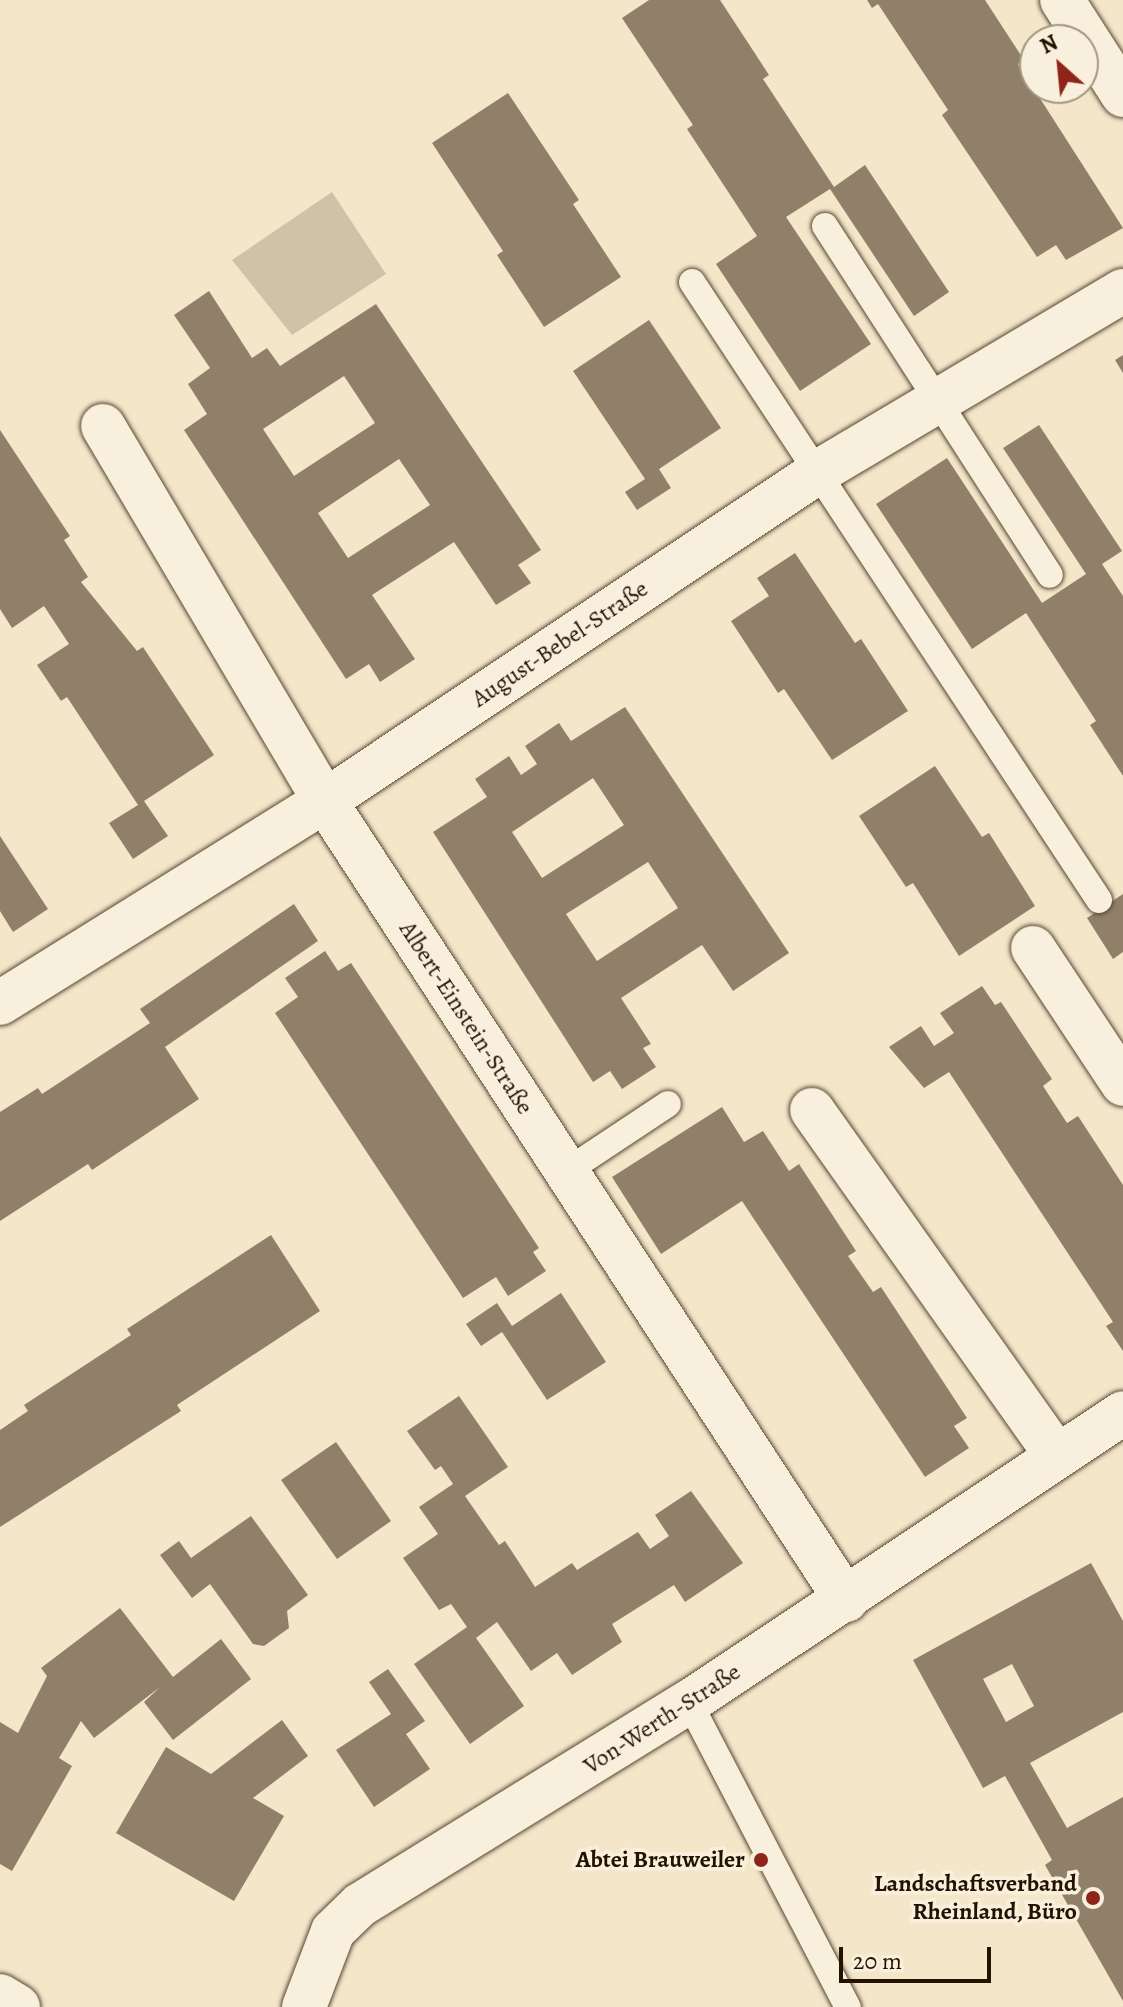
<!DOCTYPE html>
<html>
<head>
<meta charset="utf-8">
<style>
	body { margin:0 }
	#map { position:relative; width:1123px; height:2007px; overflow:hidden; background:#f4e6c9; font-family:Alegreya,serif }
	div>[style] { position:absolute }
	.green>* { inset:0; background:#d0c2a7 }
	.building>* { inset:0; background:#908069 }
	.roads { filter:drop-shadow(0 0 2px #574732) drop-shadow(0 0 2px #574732) }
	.lane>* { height:26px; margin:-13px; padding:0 13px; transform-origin:13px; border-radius:13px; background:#f8efdc }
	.street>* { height:44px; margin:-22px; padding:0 22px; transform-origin:22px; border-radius:22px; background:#f8efdc }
	.secondary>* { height:44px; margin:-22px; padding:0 22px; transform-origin:22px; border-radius:22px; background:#f8efdc }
	.dots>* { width:22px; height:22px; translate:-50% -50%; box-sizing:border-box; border:4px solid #f8efdc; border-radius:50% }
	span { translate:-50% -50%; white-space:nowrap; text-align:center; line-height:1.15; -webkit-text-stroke:7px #f8efdc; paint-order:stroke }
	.street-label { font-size:24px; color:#231200 }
	.poi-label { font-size:24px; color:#231200; font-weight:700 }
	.right { translate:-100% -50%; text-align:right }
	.north { position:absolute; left:1019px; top:24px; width:80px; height:80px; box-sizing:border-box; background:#f8efdc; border:2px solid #a39784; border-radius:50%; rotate:333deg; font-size:22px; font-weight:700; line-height:32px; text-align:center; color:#231200 }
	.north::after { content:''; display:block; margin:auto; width:28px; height:36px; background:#8f2418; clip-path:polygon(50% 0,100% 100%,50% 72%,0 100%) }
	.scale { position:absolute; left:839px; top:1947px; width:152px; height:36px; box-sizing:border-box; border:4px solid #231200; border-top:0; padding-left:10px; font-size:24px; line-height:28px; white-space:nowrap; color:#231200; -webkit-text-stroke:6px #f8efdc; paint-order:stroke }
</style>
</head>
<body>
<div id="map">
	<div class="green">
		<i style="clip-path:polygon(332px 192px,386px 274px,292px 335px,232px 260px)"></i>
	</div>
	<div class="building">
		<i style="clip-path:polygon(649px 0,720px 0,769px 75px,763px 79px,834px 187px,865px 165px,949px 292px,914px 316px,830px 189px,786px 217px,871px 344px,800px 391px,716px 264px,757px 236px,687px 129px,693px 125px,622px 18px)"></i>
		<i style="clip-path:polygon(867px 0,985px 0,1024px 60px,1018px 64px,1123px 228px,1066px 260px,1056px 245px,1037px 257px,942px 115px,948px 110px,878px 4px,872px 8px)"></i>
		<i style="clip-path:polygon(508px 93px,579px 200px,573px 204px,621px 277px,544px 327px,497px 255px,503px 251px,432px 143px)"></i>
		<i style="clip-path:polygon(evenodd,209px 291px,252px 358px,267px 348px,280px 366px,376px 304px,541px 550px,518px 565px,531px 583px,496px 605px,454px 542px,372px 595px,415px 659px,380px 682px,369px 664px,346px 679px,184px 430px,207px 414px,188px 384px,210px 368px,174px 315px,209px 291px,344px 376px,375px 423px,294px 476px,263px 429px,344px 376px,209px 291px,399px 459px,430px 505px,348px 558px,318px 513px,399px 459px)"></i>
		<i style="clip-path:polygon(649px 320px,721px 428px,659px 469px,671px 488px,637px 510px,625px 492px,645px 479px,573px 371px)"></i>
		<i style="clip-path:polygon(1123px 355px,1123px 373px,1115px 360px)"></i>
		<i style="clip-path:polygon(1039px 425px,1122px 551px,1102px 564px,1123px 596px,1123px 776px,1090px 725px,1096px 721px,1026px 613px,972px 649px,876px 504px,947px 458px,1042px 603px,1086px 574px,1003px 448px)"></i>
		<i style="clip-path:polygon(0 430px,70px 536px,64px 540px,88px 577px,81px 582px,137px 651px,143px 647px,214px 755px,144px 801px,168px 836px,133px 859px,109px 823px,138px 805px,67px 697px,61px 701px,37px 665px,69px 644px,44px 606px,12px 628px,0 609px)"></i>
		<i style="clip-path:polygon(795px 553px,855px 643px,861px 639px,908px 711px,832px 760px,784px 689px,778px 693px,731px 621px,769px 596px,757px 578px)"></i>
		<i style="clip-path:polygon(evenodd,625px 707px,789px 953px,733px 991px,702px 945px,621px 998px,651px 1044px,643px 1048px,656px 1067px,622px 1089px,610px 1071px,593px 1082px,433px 832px,487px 797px,475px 779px,509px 756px,521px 775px,537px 764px,525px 746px,559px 723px,571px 741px,625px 707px,593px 778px,624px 825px,542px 878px,512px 832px,593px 778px,625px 707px,648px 862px,678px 908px,597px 961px,566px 914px,648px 862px)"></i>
		<i style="clip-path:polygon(935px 766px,982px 837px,989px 833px,1035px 906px,959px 956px,913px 883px,906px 887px,859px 816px)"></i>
		<i style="clip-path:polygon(0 836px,48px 909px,13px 932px,0 911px)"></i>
		<i style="clip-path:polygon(1123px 894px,1123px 952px,1113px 959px,1087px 918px)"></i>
		<i style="clip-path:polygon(294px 904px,318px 941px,165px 1047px,199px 1099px,92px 1170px,88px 1164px,0 1221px,0 1112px,38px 1088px,42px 1094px,150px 1023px,140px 1009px)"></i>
		<i style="clip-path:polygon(325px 951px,338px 971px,351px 963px,539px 1248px,533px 1252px,546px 1271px,508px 1296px,496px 1277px,463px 1298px,275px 1013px,298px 997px,285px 978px)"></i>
		<i style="clip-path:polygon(982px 986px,995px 1005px,1001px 1002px,1052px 1079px,1043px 1086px,1067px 1123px,1078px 1116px,1123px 1185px,1123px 1351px,1106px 1326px,1113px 1322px,949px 1072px,924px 1088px,889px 1047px,921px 1026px,934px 1046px,954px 1033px,940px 1013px)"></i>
		<i style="clip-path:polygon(722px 1107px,744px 1142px,763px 1131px,789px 1171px,799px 1164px,856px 1251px,848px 1256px,873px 1292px,881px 1287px,967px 1418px,954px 1426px,969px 1448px,925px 1477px,742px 1201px,661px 1254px,612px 1177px)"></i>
		<i style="clip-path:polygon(271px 1235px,320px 1311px,177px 1405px,181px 1411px,0 1527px,0 1430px,28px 1411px,24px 1405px,131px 1335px,127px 1329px)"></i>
		<i style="clip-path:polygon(561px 1293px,606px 1362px,547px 1400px,502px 1332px,481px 1346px,466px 1324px,497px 1303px,512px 1326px)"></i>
		<i style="clip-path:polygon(459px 1396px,508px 1467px,465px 1496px,499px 1545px,505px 1541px,535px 1587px,572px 1563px,577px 1570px,638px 1532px,650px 1549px,669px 1536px,655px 1515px,691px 1491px,743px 1563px,685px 1602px,674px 1585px,612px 1624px,622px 1642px,572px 1675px,557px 1653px,531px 1671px,497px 1622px,476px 1638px,524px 1706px,470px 1744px,414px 1664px,467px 1627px,451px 1604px,439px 1610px,403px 1558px,438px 1534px,419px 1507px,453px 1484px,441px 1466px,435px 1470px,407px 1431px)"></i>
		<i style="clip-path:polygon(336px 1442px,391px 1521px,337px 1559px,281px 1480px)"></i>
		<i style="clip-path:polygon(251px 1516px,308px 1595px,287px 1611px,289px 1628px,264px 1646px,253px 1644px,210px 1584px,192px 1598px,160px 1555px,179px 1541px,191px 1558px)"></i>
		<i style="clip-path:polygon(evenodd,1091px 1563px,1123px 1621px,1123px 1712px,1030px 1763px,1067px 1828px,1123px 1797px,1123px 2001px,1045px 1865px,1052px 1860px,1005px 1776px,983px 1788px,913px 1660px,1091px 1563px,1012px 1664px,1034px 1706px,1006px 1722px,983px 1679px,1012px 1664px)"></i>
		<i style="clip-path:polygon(120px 1608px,173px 1677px,221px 1639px,251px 1679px,173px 1740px,144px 1702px,160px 1687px,94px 1738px,81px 1721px,59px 1758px,72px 1766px,12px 1871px,0 1864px,0 1722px,18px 1733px,47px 1676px,41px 1668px)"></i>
		<i style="clip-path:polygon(388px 1669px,425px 1721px,406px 1734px,430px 1769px,374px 1807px,336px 1750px,391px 1714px,369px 1682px)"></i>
		<i style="clip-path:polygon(282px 1720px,308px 1756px,253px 1798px,284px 1816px,234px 1901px,116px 1833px,166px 1747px,211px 1774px)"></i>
	</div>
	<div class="roads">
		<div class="lane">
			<i style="left:825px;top:226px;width:415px;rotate:57.2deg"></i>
			<i style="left:692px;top:282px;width:740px;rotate:56.63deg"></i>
			<i style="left:567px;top:1171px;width:121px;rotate:-33.6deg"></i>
			<i style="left:689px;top:1702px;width:344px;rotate:62.5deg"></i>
		</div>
		<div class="street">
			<i style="left:1062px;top:0;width:113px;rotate:57.3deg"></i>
			<i style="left:103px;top:426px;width:436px;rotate:59.4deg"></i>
			<i style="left:325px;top:801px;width:954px;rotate:56.89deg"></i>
			<i style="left:1033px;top:948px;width:163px;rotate:56.5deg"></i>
			<i style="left:0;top:1003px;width:383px;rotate:-31.9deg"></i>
			<i style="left:325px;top:801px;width:593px;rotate:-33.72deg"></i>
			<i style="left:818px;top:472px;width:355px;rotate:-30.7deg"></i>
			<i style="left:812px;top:1110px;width:423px;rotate:54.7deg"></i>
			<i style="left:304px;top:2007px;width:81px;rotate:-69.1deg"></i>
			<i style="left:333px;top:1931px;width:37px;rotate:-44deg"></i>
			<i style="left:360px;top:1905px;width:387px;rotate:-31.7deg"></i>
			<i style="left:689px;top:1702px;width:521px;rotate:-33.66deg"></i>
		</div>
		<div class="secondary">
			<i style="left:0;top:1996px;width:21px;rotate:31deg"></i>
		</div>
	</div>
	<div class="dots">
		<i style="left:761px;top:1860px;background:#8f2418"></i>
		<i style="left:1093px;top:1898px;background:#8f2418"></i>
	</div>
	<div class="street-label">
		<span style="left:560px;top:644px;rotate:-34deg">August-Bebel-Straße</span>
		<span style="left:466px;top:1018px;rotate:57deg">Albert-Einstein-Straße</span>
		<span style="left:662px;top:1719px;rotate:-33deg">Von-Werth-Straße</span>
	</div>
	<div class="poi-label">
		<span class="right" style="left:745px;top:1860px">Abtei Brauweiler</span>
		<span class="right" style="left:1077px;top:1898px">Landschaftsverband<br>Rheinland, Büro</span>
	</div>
	<div class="north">N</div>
	<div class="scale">20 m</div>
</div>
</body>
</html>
